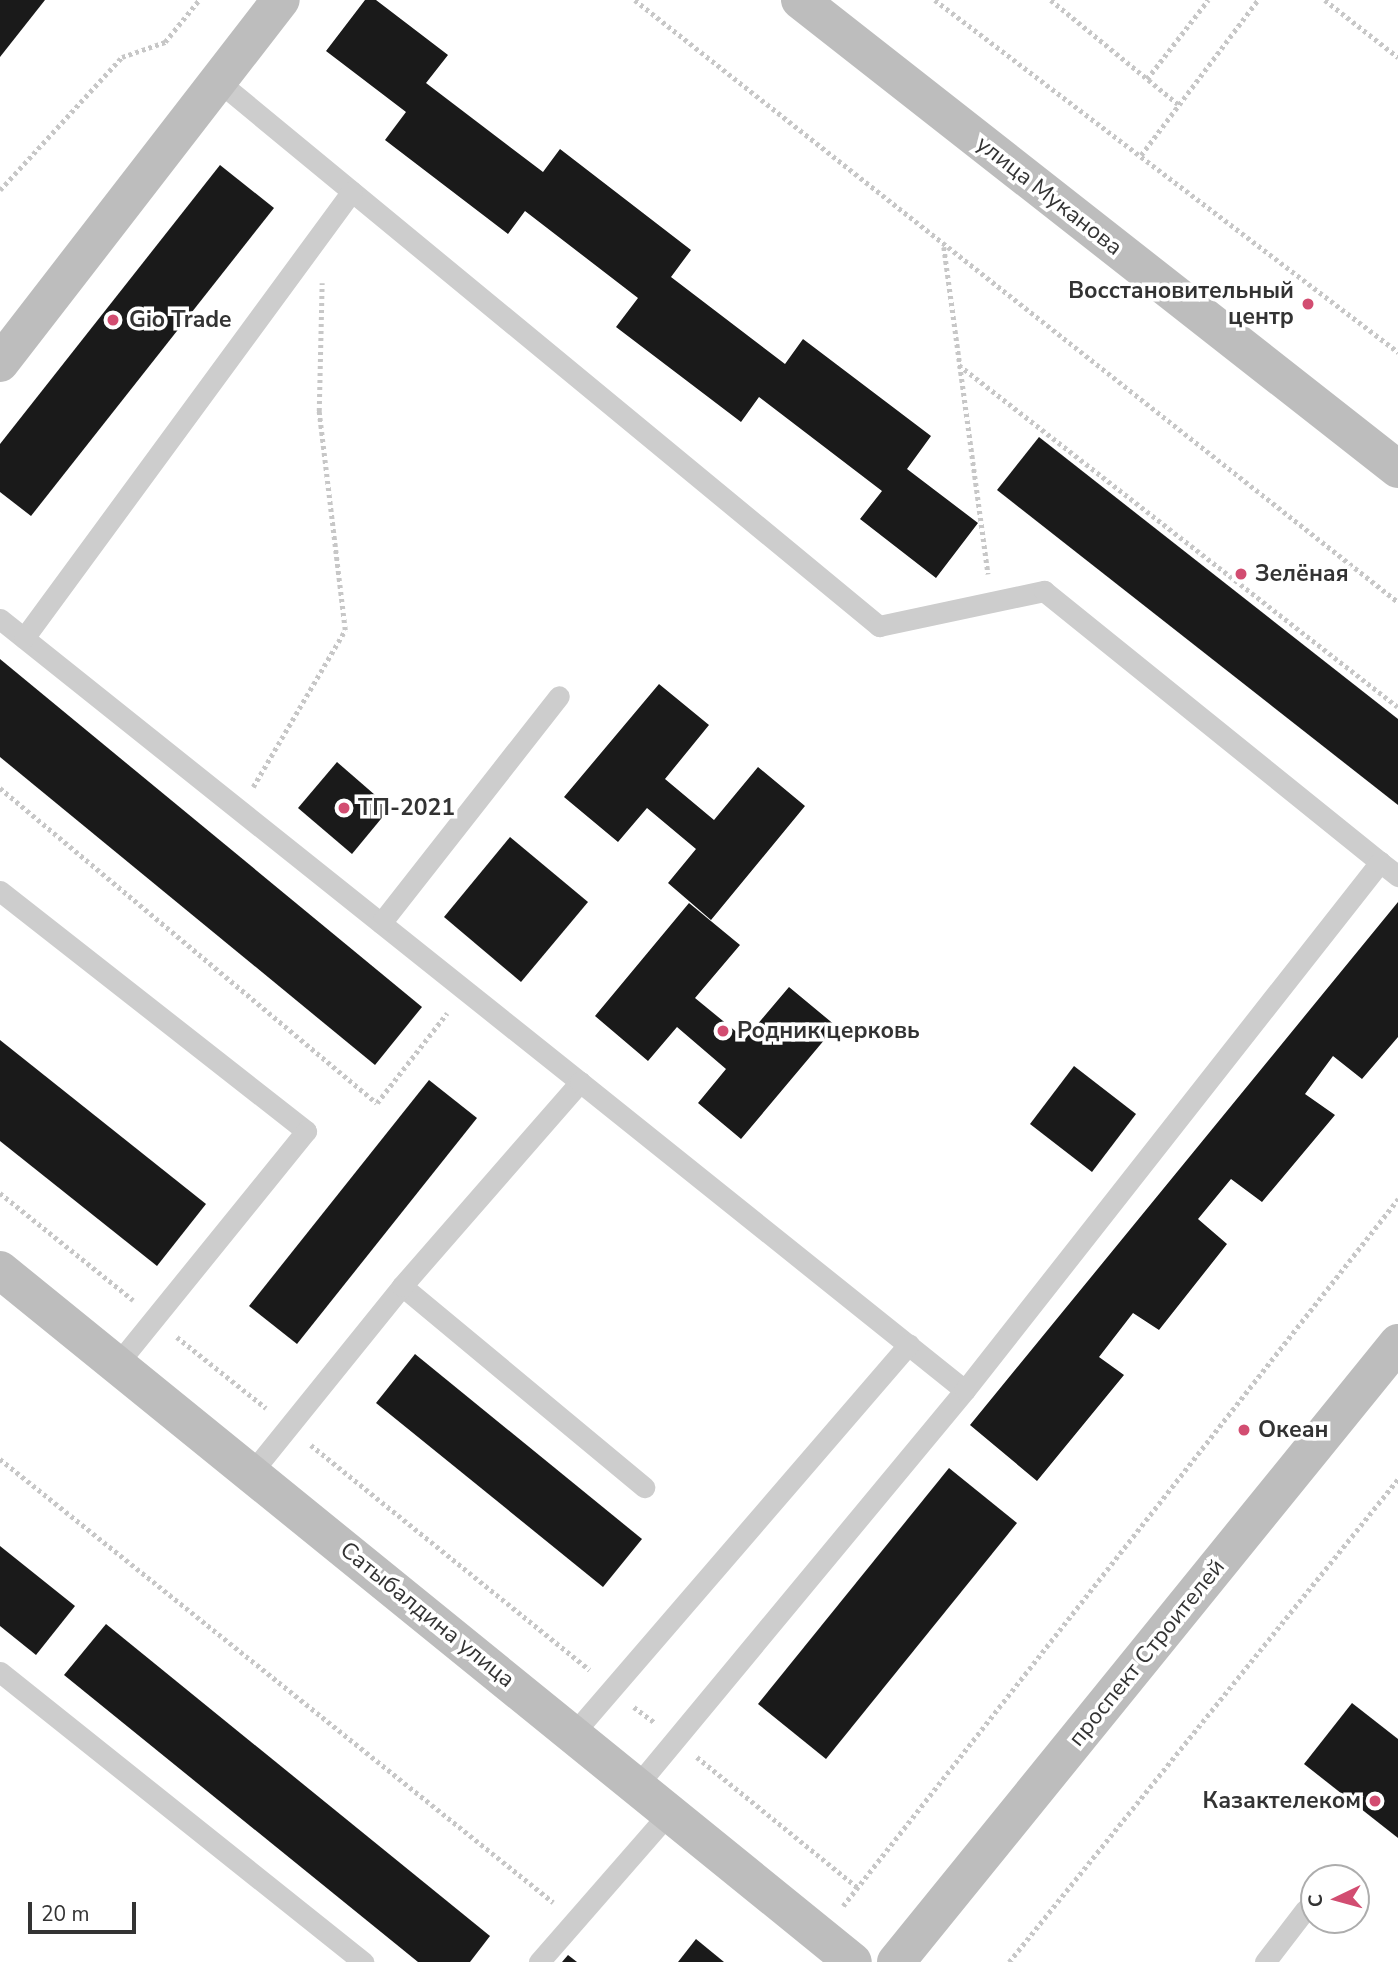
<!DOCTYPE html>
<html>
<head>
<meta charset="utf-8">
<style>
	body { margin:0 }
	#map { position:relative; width:1398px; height:1962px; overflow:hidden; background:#fff; font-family:"Nunito Sans",sans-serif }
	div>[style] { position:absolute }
	.building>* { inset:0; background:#1a1a1a }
	.path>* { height:4.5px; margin-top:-2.25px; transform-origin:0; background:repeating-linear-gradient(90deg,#c7c7c7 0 3.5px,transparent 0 7px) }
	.lane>* { height:21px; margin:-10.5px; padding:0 10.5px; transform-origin:10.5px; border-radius:10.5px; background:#cdcdcd }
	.secondary>* { height:38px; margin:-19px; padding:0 19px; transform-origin:19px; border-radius:19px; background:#bdbdbd }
	.dots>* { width:19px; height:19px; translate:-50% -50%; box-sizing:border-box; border:4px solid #fff; border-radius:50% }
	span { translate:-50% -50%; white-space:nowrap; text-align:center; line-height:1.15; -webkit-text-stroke:7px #fff; paint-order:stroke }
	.street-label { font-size:23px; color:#333 }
	.poi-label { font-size:23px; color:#333; font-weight:700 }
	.right { translate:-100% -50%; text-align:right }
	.left { translate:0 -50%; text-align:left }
	.north { position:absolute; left:1300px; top:1864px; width:70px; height:70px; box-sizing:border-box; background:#fff; border:2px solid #adadad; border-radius:50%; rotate:265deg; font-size:19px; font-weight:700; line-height:28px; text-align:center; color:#333 }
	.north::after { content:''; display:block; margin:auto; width:24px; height:32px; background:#d24d71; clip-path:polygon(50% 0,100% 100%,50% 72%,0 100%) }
	.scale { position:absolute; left:28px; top:1902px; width:108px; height:32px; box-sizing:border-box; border:4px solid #333; border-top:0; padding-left:9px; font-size:21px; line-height:24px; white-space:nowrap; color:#333; -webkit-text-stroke:5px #fff; paint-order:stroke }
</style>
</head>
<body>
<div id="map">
	<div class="building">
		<i style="clip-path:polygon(0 0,45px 0,0 57px)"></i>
		<i style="clip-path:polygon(365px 0,376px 0,448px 55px,426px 83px,543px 172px,560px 149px,691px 250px,671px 277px,785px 364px,803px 339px,931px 436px,907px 469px,978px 523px,936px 578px,860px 519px,882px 491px,759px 397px,741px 422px,616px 327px,638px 298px,525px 211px,508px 234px,385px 140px,406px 112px,326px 51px)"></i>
		<i style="clip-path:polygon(220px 165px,274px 208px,31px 516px,0 492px,0 444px)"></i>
		<i style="clip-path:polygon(1039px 437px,1398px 719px,1398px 805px,997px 490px)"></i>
		<i style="clip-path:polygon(0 659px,422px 1007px,375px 1065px,0 757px)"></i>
		<i style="clip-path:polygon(659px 684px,709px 725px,665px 779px,714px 820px,758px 767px,805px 806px,711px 920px,668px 883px,696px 849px,647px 808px,618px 842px,564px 797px)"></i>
		<i style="clip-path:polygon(337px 762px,390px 808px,352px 854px,298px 808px)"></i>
		<i style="clip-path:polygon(510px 837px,588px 902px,521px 982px,444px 917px)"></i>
		<i style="clip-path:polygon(1398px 902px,1398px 1037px,1362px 1079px,1333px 1056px,1305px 1094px,1335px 1115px,1262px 1202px,1231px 1179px,1198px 1219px,1227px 1244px,1159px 1330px,1133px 1313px,1099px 1357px,1124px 1375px,1037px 1481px,970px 1425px)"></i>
		<i style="clip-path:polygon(689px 903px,740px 945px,695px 998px,745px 1039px,789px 987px,836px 1026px,741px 1139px,698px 1103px,726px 1069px,677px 1027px,648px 1061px,595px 1016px)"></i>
		<i style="clip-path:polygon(0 1040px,206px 1204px,157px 1266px,0 1141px)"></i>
		<i style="clip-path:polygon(1074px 1066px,1136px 1114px,1092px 1172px,1030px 1124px)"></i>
		<i style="clip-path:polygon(429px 1080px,477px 1118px,297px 1344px,249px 1306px)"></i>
		<i style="clip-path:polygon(415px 1354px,642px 1539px,603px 1587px,376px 1403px)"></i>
		<i style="clip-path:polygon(949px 1468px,1017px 1523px,826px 1759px,758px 1704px)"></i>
		<i style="clip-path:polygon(0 1546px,75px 1606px,36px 1655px,0 1626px)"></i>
		<i style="clip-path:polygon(106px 1624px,490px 1936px,470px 1962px,418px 1962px,64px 1675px)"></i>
		<i style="clip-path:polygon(1352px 1703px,1398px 1739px,1398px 1838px,1304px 1764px)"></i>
		<i style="clip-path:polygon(696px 1939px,724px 1962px,678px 1962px)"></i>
		<i style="clip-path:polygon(568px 1955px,577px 1962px,562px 1962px)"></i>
	</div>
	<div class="path">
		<i style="left:635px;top:0;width:972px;rotate:38.27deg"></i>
		<i style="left:935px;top:0;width:582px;rotate:37.24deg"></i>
		<i style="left:1051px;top:0;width:164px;rotate:39.3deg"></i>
		<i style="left:1325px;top:0;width:93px;rotate:38deg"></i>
		<i style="left:1147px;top:79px;width:100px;rotate:-52.3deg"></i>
		<i style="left:1141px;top:155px;width:194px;rotate:-53deg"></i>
		<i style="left:0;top:190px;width:180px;rotate:-47.5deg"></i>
		<i style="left:122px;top:57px;width:46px;rotate:-19.2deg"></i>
		<i style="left:165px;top:42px;width:54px;rotate:-51deg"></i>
		<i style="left:944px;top:247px;width:330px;rotate:82.3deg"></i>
		<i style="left:959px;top:365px;width:556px;rotate:37.92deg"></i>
		<i style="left:253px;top:787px;width:182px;rotate:-59.6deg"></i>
		<i style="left:345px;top:630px;width:221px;rotate:-96.8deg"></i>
		<i style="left:319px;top:411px;width:128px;rotate:-88.7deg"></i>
		<i style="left:0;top:788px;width:491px;rotate:39.9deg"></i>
		<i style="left:377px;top:1103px;width:114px;rotate:-52.1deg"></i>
		<i style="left:0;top:1193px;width:171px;rotate:38.8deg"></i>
		<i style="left:177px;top:1337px;width:114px;rotate:38.6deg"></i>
		<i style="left:311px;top:1445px;width:358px;rotate:38.9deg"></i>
		<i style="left:0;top:1459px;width:709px;rotate:38.7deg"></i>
		<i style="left:634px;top:1707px;width:26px;rotate:37deg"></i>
		<i style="left:697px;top:1757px;width:208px;rotate:39.1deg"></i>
		<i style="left:843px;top:1906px;width:899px;rotate:-51.87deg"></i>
		<i style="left:1009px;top:1962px;width:620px;rotate:-51.15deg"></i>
	</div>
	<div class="lane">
		<i style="left:218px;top:81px;width:857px;rotate:39.51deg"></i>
		<i style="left:879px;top:626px;width:169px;rotate:-12deg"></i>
		<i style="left:1044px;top:591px;width:432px;rotate:38.9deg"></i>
		<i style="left:0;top:619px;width:742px;rotate:38.6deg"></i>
		<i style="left:24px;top:638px;width:554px;rotate:-53.73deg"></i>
		<i style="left:0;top:891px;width:389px;rotate:38.1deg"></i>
		<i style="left:306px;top:1131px;width:302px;rotate:129deg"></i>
		<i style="left:381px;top:923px;width:288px;rotate:-51.9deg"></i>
		<i style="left:402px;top:1286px;width:315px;rotate:39.7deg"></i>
		<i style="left:252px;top:1472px;width:239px;rotate:-51.1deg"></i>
		<i style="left:402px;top:1286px;width:271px;rotate:-48.9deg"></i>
		<i style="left:580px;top:1082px;width:493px;rotate:38.7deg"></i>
		<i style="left:0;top:1672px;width:465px;rotate:38.6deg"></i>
		<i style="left:572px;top:1735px;width:516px;rotate:-49.24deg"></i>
		<i style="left:635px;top:1788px;width:517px;rotate:-50.34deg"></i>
		<i style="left:965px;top:1390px;width:672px;rotate:-51.83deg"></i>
		<i style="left:1380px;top:862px;width:23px;rotate:38deg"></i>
		<i style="left:539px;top:1962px;width:198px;rotate:-48.9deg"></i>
		<i style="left:1265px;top:1962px;width:66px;rotate:-52.4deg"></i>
	</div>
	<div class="secondary">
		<i style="left:800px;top:0;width:760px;rotate:38.11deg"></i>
		<i style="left:0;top:363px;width:459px;rotate:-52.3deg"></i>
		<i style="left:0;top:1270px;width:1098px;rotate:39.05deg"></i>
		<i style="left:896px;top:1962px;width:797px;rotate:-50.96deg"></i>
	</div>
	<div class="dots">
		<i style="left:1308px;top:304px;background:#d24d71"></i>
		<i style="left:113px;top:320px;background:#d24d71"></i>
		<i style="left:1241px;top:574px;background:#d24d71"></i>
		<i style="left:344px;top:808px;background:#d24d71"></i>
		<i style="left:723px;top:1031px;background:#d24d71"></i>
		<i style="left:1244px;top:1430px;background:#d24d71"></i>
		<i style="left:1375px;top:1801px;background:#d24d71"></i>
	</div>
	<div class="street-label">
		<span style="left:1049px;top:196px;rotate:38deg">улица Муканова</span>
		<span style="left:427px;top:1615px;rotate:39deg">Сатыбалдина улица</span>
		<span style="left:1147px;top:1653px;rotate:-51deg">проспект Строителей</span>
	</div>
	<div class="poi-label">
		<span class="right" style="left:1294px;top:304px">Восстановительный<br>центр</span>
		<span class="left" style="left:129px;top:320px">Gio Trade</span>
		<span class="left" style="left:1255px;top:574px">Зелёная</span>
		<span class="left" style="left:358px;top:808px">ТП-2021</span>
		<span class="left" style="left:737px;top:1031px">Родник церковь</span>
		<span class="left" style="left:1258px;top:1430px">Океан</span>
		<span class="right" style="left:1361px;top:1801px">Казактелеком</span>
	</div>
	<div class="north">С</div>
	<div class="scale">20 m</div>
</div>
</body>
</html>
